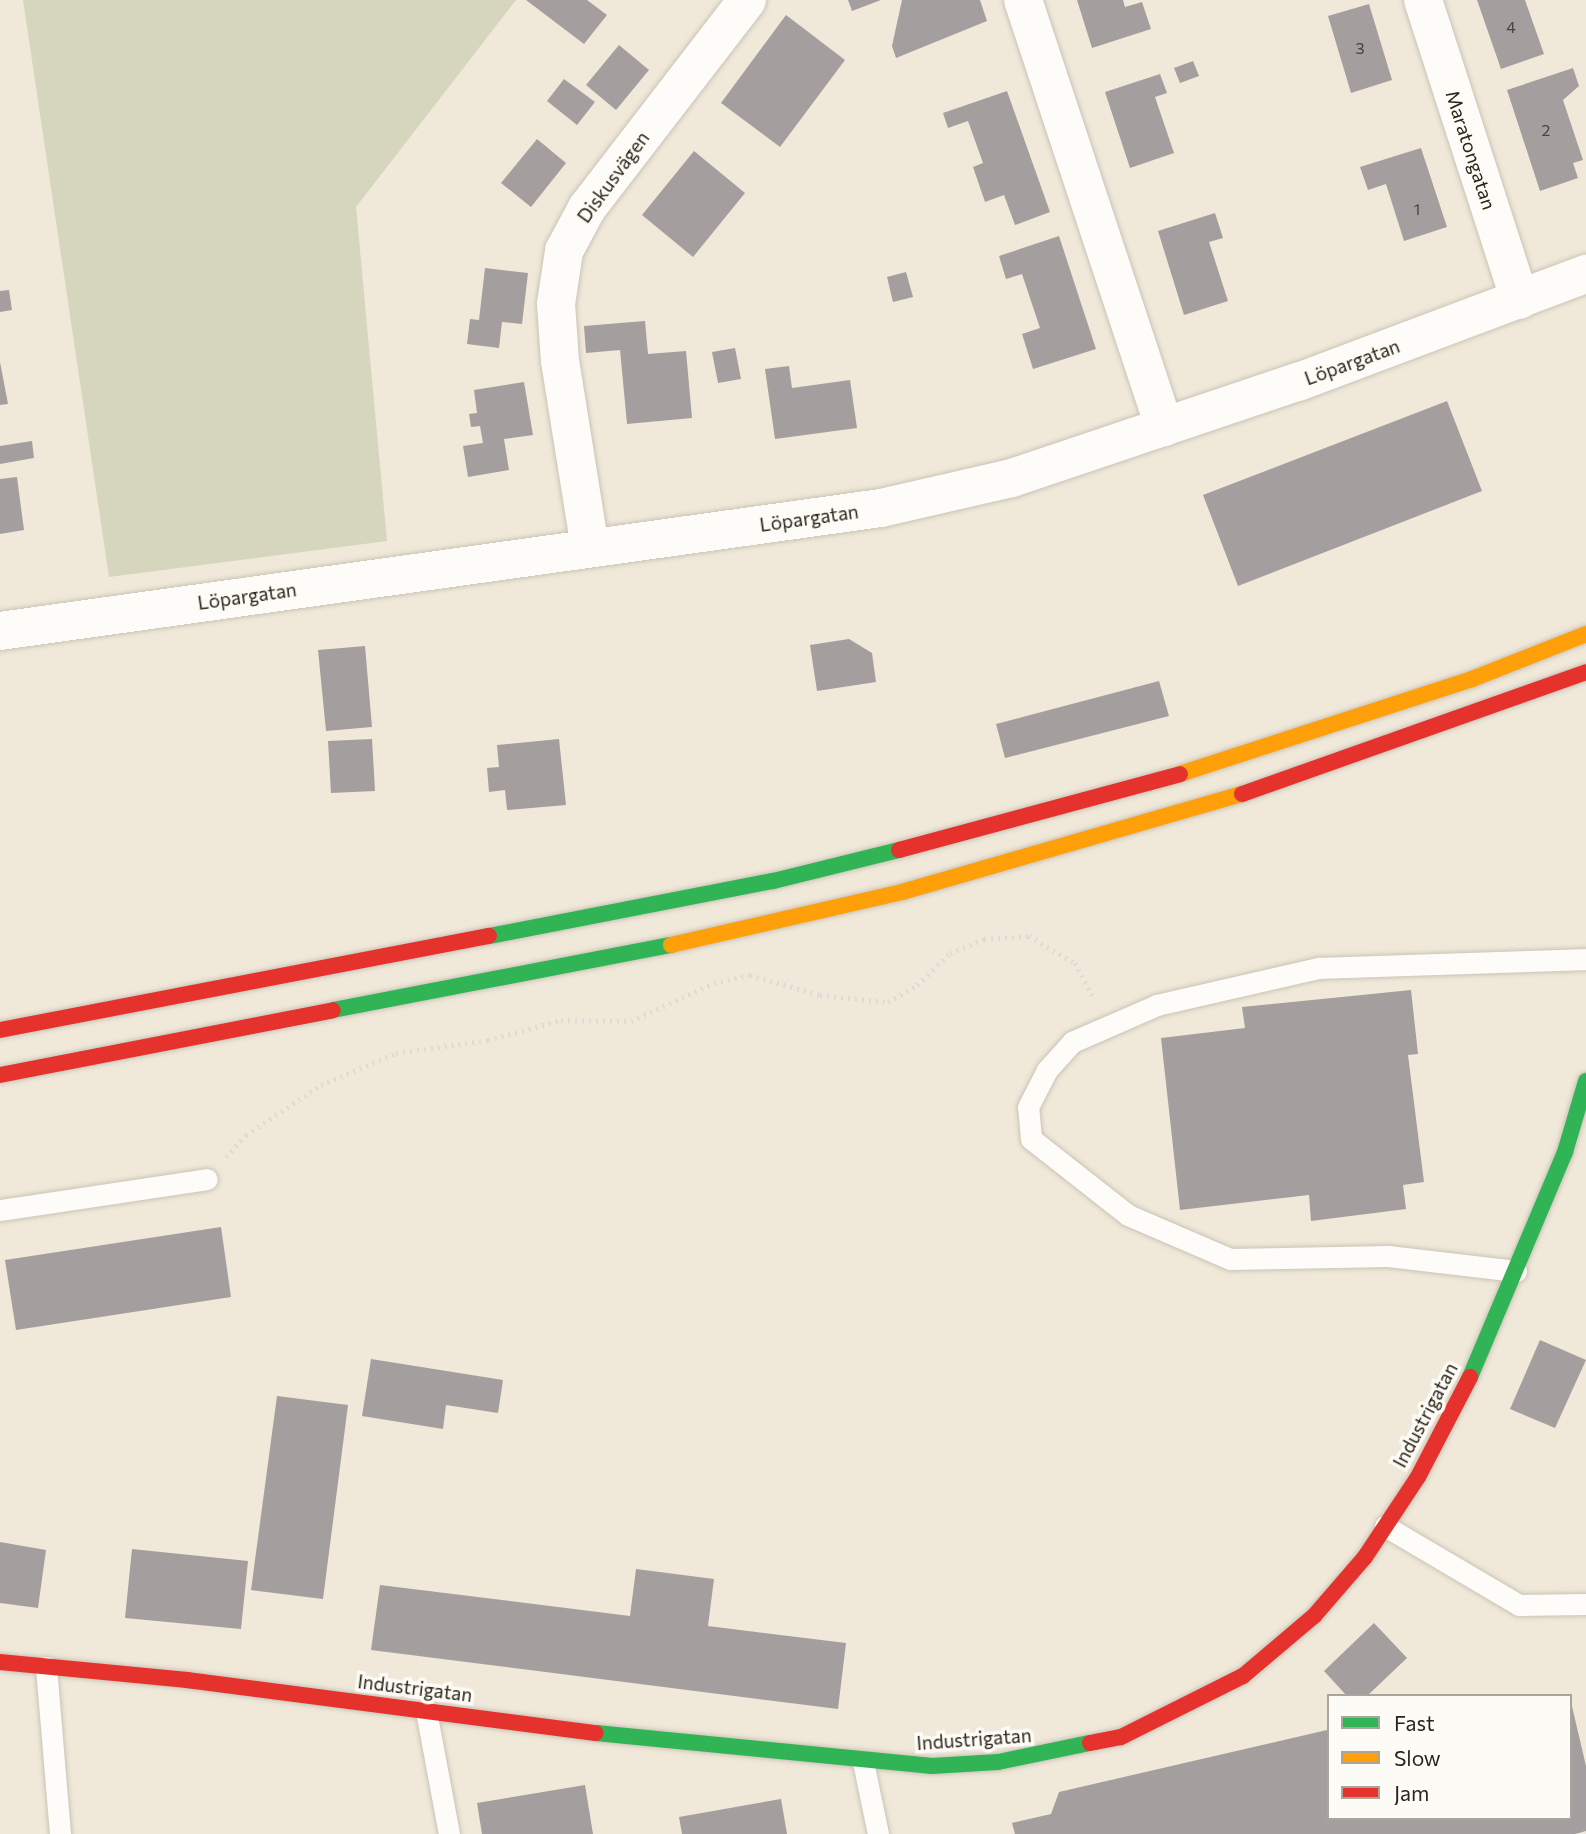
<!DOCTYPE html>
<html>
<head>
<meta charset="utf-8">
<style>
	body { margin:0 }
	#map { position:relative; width:1586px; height:1834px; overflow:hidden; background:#f0e8d9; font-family:Commissioner,sans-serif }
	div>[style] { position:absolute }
	.green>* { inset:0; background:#d5d6bd }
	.building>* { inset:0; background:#a49f9e }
	.path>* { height:4.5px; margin-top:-2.25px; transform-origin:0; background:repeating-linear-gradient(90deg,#dedbd6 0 2px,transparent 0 7px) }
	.roads { filter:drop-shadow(0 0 2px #cac4b7) drop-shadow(0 0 2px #cac4b7) }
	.lane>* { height:21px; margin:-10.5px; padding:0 10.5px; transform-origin:10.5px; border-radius:10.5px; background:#fdfcf9 }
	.street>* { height:38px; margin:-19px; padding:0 19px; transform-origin:19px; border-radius:19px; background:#fdfcf9 }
	.fast>* { height:16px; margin:-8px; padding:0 8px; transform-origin:8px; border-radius:8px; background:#30b455 }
	.slow>* { height:16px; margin:-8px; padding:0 8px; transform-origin:8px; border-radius:8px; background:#ff9f0a }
	.jam>* { height:16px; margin:-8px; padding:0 8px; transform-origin:8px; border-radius:8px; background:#e5322d }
	span { translate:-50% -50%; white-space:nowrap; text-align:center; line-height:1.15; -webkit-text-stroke:7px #fdfbf5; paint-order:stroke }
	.number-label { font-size:16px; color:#48443b }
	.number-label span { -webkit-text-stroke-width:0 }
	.street-label { font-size:19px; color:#2a251a }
	.legend { position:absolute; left:1327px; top:1694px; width:245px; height:126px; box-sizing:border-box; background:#fdfbf5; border:2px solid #a9a59d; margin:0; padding:9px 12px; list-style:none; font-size:21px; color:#2a251a }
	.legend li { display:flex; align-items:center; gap:14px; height:35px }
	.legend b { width:35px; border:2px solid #a9a59d }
</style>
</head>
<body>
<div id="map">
	<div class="green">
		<i style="clip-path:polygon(23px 0,516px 0,356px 207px,387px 541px,109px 577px)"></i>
	</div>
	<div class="building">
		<i style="clip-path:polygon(526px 0,587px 0,607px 15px,584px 44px)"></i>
		<i style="clip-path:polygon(848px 0,881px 0,852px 11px)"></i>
		<i style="clip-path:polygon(902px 0,980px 0,987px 21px,896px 58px,892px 46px)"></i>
		<i style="clip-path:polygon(1077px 0,1123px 0,1125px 7px,1142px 2px,1151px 29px,1092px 48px)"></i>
		<i style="clip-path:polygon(1477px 0,1525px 0,1544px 54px,1501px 69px)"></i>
		<i style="clip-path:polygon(1369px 4px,1392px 80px,1351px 93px,1328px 16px)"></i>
		<i style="clip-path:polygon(786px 15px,845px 60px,780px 147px,721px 103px)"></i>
		<i style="clip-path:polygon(619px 45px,649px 70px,616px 110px,586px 85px)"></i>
		<i style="clip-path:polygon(1193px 61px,1199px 76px,1180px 83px,1174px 68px)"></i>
		<i style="clip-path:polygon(1573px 68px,1579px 86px,1563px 100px,1583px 160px,1573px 163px,1578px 178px,1540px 191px,1507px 90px)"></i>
		<i style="clip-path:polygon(1160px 74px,1167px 93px,1155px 97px,1174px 153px,1130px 168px,1105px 92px)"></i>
		<i style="clip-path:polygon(564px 79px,595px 102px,577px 125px,547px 101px)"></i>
		<i style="clip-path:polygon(1007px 91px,1050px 212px,1015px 225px,1004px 195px,985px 202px,973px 167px,983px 163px,968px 121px,948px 128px,943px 113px)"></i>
		<i style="clip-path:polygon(537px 139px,566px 163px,531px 207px,501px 183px)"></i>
		<i style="clip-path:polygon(1421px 148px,1447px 227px,1404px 241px,1386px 184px,1368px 190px,1360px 167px)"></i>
		<i style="clip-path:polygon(694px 151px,745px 193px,693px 257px,642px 215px)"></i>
		<i style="clip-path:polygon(1215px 213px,1223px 238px,1209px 242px,1228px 301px,1184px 315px,1158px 231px)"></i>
		<i style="clip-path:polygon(1059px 236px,1096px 349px,1033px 369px,1022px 334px,1040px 328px,1022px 274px,1006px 279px,999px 256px)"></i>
		<i style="clip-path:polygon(485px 268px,528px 273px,522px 324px,502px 322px,499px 348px,467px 344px,470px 319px,479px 320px)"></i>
		<i style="clip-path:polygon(906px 272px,913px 297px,893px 302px,887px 277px)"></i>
		<i style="clip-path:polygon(9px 290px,12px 310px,0 312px,0 291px)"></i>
		<i style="clip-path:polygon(645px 321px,648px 354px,686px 351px,692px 418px,627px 424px,620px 350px,586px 353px,584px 326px)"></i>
		<i style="clip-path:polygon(735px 348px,741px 379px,718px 383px,712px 352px)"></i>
		<i style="clip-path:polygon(0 362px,8px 404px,0 405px)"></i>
		<i style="clip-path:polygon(789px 366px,792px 388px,850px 380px,857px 428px,775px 439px,765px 369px)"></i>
		<i style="clip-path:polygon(524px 382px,533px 435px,504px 439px,509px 470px,468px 477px,463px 446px,483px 443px,480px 426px,471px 427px,469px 414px,477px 413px,474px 390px)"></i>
		<i style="clip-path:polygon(1447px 401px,1482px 491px,1238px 586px,1203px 495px)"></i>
		<i style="clip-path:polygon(32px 441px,34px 458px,0 464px,0 446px)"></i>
		<i style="clip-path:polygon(17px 477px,24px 530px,0 534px,0 479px)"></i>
		<i style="clip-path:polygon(849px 639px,872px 653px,876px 682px,817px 691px,810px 645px)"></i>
		<i style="clip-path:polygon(365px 646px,372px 727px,326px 731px,318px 650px)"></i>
		<i style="clip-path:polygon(1159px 681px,1169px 716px,1005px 758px,996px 724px)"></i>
		<i style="clip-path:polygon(372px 739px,375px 791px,331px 793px,328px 741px)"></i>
		<i style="clip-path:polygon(559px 739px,566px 805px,507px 810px,505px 790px,489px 792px,487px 768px,499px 767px,497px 745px)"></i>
		<i style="clip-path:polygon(1411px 990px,1418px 1054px,1408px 1055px,1424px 1182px,1403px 1185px,1406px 1209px,1311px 1221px,1309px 1195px,1180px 1210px,1161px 1038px,1245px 1028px,1242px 1007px)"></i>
		<i style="clip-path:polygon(221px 1227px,231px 1297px,16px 1330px,5px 1260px)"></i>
		<i style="clip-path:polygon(1540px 1340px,1586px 1360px,1555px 1428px,1510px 1409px)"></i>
		<i style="clip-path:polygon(371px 1359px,503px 1380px,498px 1413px,446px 1405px,443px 1429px,362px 1416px)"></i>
		<i style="clip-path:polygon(277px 1396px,348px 1405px,323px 1599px,251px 1590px)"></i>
		<i style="clip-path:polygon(0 1542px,46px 1550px,38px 1608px,0 1603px)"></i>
		<i style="clip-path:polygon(132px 1549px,248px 1561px,241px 1629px,125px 1618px)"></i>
		<i style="clip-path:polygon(636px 1569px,714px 1579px,708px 1626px,846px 1643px,838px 1709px,371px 1650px,380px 1585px,630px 1616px)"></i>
		<i style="clip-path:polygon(1374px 1623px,1407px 1658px,1367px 1696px,1347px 1696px,1324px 1671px)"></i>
		<i style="clip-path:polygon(1571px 1702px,1586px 1766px,1586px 1831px,1575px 1834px,1015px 1834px,1012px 1823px,1051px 1814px,1059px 1792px,1327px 1730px,1329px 1818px,1570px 1818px)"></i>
		<i style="clip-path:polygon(585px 1785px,593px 1834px,482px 1834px,477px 1803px)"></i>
		<i style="clip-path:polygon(781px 1799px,787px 1834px,682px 1834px,679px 1817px)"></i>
	</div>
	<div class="path">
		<i style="left:226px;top:1157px;width:30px;rotate:-48deg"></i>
		<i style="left:246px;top:1135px;width:90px;rotate:-33.7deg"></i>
		<i style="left:321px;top:1085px;width:82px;rotate:-23.1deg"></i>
		<i style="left:396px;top:1053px;width:93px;rotate:-8deg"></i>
		<i style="left:488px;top:1040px;width:76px;rotate:-15.3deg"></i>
		<i style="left:561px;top:1020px;width:70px;rotate:0.8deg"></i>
		<i style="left:631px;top:1021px;width:91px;rotate:-24.6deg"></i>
		<i style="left:714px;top:983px;width:37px;rotate:-13deg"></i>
		<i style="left:750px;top:975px;width:73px;rotate:15.9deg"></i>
		<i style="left:820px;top:995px;width:68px;rotate:5.9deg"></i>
		<i style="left:888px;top:1002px;width:34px;rotate:-30deg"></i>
		<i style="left:917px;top:985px;width:46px;rotate:-44.1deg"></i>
		<i style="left:950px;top:953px;width:37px;rotate:-22deg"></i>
		<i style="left:984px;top:939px;width:45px;rotate:-3.8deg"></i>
		<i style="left:1029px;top:936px;width:53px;rotate:30.4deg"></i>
		<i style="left:1075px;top:963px;width:42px;rotate:61.6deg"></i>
	</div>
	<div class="roads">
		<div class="lane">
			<i style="left:0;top:1210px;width:209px;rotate:-8.5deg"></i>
			<i style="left:1516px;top:1271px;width:129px;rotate:-173.3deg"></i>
			<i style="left:1388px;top:1256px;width:158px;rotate:178.9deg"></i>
			<i style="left:1230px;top:1259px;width:111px;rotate:-156.7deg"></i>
			<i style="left:1128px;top:1215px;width:123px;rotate:-141.9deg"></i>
			<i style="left:1031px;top:1139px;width:32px;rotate:-95deg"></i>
			<i style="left:1028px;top:1107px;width:42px;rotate:-62.8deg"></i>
			<i style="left:1047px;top:1070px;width:38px;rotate:-48deg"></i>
			<i style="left:1072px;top:1042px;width:93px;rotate:-23.5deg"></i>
			<i style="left:1157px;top:1005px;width:166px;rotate:-12.9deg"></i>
			<i style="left:1319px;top:968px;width:267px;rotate:-1.9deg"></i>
			<i style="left:1385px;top:1526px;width:156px;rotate:30.5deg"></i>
			<i style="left:1519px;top:1605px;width:67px;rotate:-0.9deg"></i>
			<i style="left:46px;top:1667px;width:168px;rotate:85.2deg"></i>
			<i style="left:426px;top:1711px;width:125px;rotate:79.4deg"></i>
			<i style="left:863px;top:1762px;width:74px;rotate:78.2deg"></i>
		</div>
		<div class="street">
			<i style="left:1023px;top:0;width:450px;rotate:71.7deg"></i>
			<i style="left:1423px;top:0;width:315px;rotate:72.1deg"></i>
			<i style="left:590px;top:548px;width:189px;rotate:-99.1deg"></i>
			<i style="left:560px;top:361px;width:57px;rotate:-94deg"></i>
			<i style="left:556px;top:304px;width:54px;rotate:-81.4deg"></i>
			<i style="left:564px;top:251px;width:49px;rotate:-61.9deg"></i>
			<i style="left:587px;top:208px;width:262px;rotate:-52.4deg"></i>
			<i style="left:0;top:631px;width:890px;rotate:-7.95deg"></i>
			<i style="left:881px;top:508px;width:134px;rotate:-12.9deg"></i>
			<i style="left:1012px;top:478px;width:302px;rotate:-18.6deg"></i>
			<i style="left:1298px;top:382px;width:308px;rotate:-20.6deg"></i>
		</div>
		<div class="fast">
			<i style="left:489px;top:936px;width:289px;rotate:-11deg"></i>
			<i style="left:773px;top:881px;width:130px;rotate:-13.8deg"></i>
			<i style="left:333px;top:1010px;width:344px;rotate:-10.9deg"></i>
			<i style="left:1470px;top:1377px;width:244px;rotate:-67.1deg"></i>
			<i style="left:1565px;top:1152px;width:74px;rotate:-73.5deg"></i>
			<i style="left:596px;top:1733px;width:338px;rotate:5.6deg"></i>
			<i style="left:932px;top:1766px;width:66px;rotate:-3.5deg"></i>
			<i style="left:998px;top:1762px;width:94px;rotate:-11.7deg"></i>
		</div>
		<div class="slow">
			<i style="left:1180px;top:774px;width:307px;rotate:-18deg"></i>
			<i style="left:1472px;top:679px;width:123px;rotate:-21.5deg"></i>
			<i style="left:671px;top:945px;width:237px;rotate:-12.9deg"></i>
			<i style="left:902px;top:892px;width:354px;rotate:-16.1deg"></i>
		</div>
		<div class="jam">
			<i style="left:1242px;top:794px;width:365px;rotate:-19.5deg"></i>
			<i style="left:899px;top:850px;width:291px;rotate:-15.1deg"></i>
			<i style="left:0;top:1030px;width:498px;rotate:-10.9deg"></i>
			<i style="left:0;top:1075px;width:339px;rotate:-11deg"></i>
			<i style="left:0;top:1662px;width:188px;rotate:5.5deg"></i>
			<i style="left:187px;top:1680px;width:412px;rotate:7.4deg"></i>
			<i style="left:1090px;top:1743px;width:32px;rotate:-11deg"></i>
			<i style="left:1121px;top:1737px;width:136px;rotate:-26.6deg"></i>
			<i style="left:1243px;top:1676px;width:93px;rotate:-40.2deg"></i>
			<i style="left:1314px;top:1616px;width:78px;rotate:-49.2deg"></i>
			<i style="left:1365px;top:1557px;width:96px;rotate:-56.5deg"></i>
			<i style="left:1418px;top:1477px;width:113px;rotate:-62.5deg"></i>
		</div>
	</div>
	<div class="number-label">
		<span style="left:1511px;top:27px">4</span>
		<span style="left:1360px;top:48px">3</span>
		<span style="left:1546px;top:130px">2</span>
		<span style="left:1417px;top:209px">1</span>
	</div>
	<div class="street-label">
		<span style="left:1471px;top:150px;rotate:72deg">Maratongatan</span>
		<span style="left:613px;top:177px;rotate:-54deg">Diskusvägen</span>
		<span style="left:1352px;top:362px;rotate:-20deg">Löpargatan</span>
		<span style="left:809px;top:518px;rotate:-8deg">Löpargatan</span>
		<span style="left:247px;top:596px;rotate:-8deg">Löpargatan</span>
		<span style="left:1425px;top:1415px;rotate:-62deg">Industrigatan</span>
		<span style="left:415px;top:1688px;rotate:7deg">Industrigatan</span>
		<span style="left:974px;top:1739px;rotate:-4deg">Industrigatan</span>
	</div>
	<ul class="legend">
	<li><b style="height:9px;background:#30b455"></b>Fast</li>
	<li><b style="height:9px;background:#ff9f0a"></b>Slow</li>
	<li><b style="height:9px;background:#e5322d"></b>Jam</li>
	</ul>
</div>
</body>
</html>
